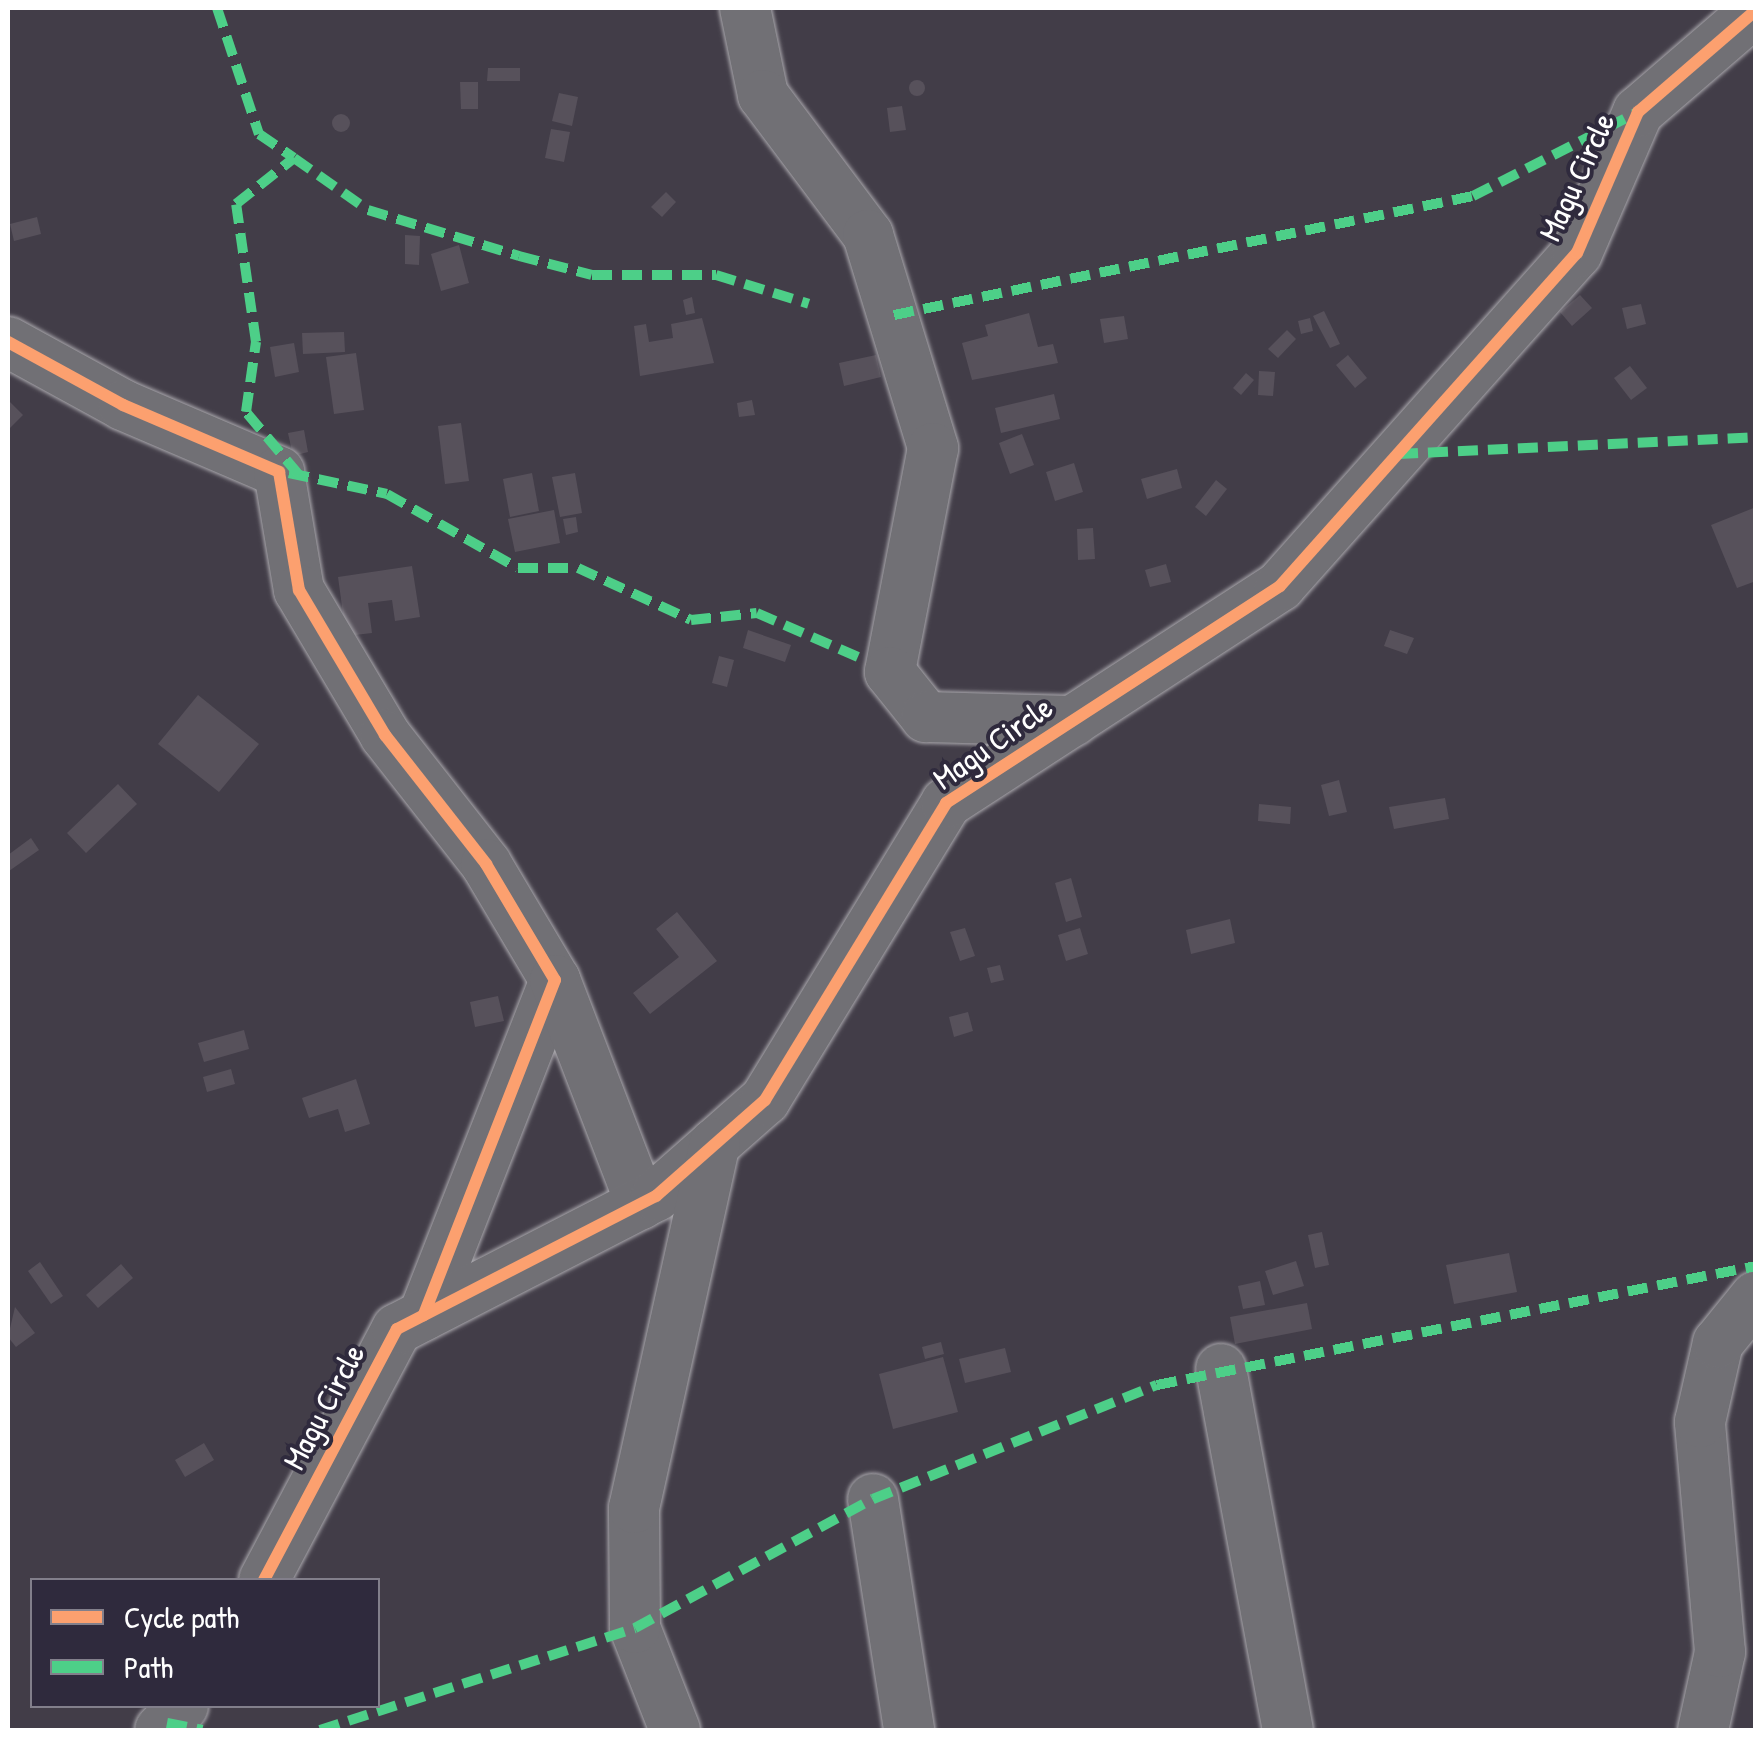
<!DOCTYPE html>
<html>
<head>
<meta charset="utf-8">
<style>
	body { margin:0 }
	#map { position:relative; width:1763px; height:1738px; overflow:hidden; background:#423d48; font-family:"Patrick Hand",sans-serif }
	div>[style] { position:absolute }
	.building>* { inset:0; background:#57515b }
	.round { border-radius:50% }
	.roads { filter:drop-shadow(0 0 2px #aaa8ad) drop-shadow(0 0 2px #aaa8ad) }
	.minor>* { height:50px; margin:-25px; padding:0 25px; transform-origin:25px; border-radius:25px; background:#717075 }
	.quiet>* { height:10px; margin-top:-5px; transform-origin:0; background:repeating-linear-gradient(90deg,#4dcf88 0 20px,transparent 0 30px) }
	.cycleway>* { height:12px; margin:-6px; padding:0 6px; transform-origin:6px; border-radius:6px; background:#fca06f }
	span { translate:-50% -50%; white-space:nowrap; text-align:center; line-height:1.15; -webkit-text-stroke:8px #2f2a3d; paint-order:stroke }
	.street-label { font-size:32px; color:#fff }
	.frame { position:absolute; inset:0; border:10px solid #fff; pointer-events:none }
	.legend { position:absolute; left:30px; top:1578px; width:350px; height:130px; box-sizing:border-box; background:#2f2a3d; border:2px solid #827f8b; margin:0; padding:12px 18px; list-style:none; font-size:30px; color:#fff }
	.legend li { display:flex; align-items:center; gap:20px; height:50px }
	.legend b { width:50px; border:2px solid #827f8b }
</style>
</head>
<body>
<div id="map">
	<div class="building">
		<i style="clip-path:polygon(488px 68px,520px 68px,520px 81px,487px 81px)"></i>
		<i class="round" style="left:909px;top:80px;width:16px;height:16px"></i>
		<i style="clip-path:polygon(460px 82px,478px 82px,478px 109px,461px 109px)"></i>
		<i style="clip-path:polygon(559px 93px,578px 97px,572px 126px,552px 121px)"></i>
		<i style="clip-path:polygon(902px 106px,906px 130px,890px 132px,887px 108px)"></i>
		<i class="round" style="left:332px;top:114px;width:18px;height:18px"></i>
		<i style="clip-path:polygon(551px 129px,570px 132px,564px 162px,545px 158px)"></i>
		<i style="clip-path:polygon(666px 192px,676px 202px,662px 217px,651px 207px)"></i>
		<i style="clip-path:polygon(37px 217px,41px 234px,14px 241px,10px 224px)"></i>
		<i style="clip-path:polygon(405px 235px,420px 236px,419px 265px,405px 264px)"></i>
		<i style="clip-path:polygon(459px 245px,469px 283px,441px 291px,431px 254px)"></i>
		<i style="clip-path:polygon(1580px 295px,1592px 308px,1572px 326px,1560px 312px)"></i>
		<i style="clip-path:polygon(692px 297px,695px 313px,686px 315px,683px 300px)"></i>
		<i style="clip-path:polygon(1641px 304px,1646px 324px,1627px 329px,1622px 308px)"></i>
		<i style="clip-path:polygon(1324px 311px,1340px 344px,1330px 348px,1313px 316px)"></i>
		<i style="clip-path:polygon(1029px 313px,1038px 347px,1053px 344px,1058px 363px,972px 380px,962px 343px,988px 336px,985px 325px)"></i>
		<i style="clip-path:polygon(1124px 316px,1128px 339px,1104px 343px,1100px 319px)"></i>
		<i style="clip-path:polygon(702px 318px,714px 363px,640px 376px,634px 326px,646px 324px,649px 342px,673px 338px,671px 324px)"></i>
		<i style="clip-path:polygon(1310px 318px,1313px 331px,1301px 334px,1298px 321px)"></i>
		<i style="clip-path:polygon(1287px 330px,1296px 339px,1278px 358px,1268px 349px)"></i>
		<i style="clip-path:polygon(344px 332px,345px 352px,303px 354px,302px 333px)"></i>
		<i style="clip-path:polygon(294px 343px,299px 372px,275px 377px,270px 347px)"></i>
		<i style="clip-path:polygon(356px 353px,364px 410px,334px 414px,326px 357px)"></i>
		<i style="clip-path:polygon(876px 355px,881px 377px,844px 386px,839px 363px)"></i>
		<i style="clip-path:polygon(1348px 355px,1367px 378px,1355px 388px,1336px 365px)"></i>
		<i style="clip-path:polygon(1630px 366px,1647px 388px,1631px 400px,1614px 378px)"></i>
		<i style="clip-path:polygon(1259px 371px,1275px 372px,1273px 396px,1258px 395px)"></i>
		<i style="clip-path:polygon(1246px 373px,1254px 380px,1241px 395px,1233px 388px)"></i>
		<i style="clip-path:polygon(1054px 394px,1060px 419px,1001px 433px,995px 408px)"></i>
		<i style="clip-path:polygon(8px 400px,23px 415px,8px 430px)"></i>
		<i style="clip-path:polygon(752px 400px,755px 415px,739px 417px,737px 403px)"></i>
		<i style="clip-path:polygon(461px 423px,469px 481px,445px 484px,438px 426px)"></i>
		<i style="clip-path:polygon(304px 430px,308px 452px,293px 456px,288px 433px)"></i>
		<i style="clip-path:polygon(1022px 434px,1034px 465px,1010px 474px,999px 443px)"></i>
		<i style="clip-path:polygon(1074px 463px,1083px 492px,1055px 501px,1046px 472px)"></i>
		<i style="clip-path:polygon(1177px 469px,1182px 488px,1147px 499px,1141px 479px)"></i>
		<i style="clip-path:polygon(532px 473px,539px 511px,510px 517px,503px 479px)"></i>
		<i style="clip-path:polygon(575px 473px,582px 513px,560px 517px,552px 477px)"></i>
		<i style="clip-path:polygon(1216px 480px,1227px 489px,1206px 516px,1195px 507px)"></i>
		<i style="clip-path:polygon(1756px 507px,1756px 581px,1737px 588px,1711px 525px)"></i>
		<i style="clip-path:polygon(554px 510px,560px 543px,515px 552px,508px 519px)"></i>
		<i style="clip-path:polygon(576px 517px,578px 532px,566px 535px,563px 519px)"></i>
		<i style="clip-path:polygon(1093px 528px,1095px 559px,1078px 560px,1077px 529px)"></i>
		<i style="clip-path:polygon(1166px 564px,1171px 582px,1150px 587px,1145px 570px)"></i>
		<i style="clip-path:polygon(412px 566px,420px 617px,395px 621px,392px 600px,368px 603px,372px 633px,346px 636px,338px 577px)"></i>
		<i style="clip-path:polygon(748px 630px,791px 645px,785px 662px,743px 648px)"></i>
		<i style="clip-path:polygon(1390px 630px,1414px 638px,1407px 654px,1384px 646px)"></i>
		<i style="clip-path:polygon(719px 656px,734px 660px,727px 687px,712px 683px)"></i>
		<i style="clip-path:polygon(198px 695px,259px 744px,219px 792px,158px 744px)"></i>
		<i style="clip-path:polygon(1339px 780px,1347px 812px,1329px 816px,1321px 785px)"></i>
		<i style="clip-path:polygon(118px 784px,137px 804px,86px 853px,67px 833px)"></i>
		<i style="clip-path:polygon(1445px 798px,1449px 819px,1394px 829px,1389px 807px)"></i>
		<i style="clip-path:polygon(1259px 804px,1291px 807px,1290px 824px,1258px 821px)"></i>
		<i style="clip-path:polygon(31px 838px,39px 850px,9px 871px,8px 855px)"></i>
		<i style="clip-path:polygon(1071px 878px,1082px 917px,1066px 922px,1055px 883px)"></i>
		<i style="clip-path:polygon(677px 912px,717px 961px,650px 1014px,633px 993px,679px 957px,656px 929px)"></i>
		<i style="clip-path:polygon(1230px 919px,1235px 943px,1191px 954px,1186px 930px)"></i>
		<i style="clip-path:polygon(965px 928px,975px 956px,960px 961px,950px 932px)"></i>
		<i style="clip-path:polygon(1080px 928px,1088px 954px,1066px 961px,1058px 935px)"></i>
		<i style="clip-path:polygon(1000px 965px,1004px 980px,991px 983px,987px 968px)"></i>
		<i style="clip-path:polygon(498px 996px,504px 1021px,475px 1027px,470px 1002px)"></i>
		<i style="clip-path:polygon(968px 1012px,973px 1031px,954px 1037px,949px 1017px)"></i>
		<i style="clip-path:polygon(244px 1030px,249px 1049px,204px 1062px,198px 1043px)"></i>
		<i style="clip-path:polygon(231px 1069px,235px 1084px,207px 1092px,203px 1077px)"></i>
		<i style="clip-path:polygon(356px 1079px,370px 1124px,345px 1132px,338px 1109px,309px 1118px,302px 1098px)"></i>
		<i style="clip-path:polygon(1322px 1232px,1329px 1265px,1315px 1268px,1308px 1235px)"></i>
		<i style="clip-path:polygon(1509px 1253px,1517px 1292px,1454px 1304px,1446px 1265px)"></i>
		<i style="clip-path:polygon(1296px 1261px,1304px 1286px,1273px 1295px,1265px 1271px)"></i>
		<i style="clip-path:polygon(40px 1262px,63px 1296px,51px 1304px,28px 1271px)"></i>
		<i style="clip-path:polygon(121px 1264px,133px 1278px,98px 1308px,86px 1295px)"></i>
		<i style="clip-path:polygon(1260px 1281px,1265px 1305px,1243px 1309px,1238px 1286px)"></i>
		<i style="clip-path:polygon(1307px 1303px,1312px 1329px,1235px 1344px,1230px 1317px)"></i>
		<i style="clip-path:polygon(15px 1307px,35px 1333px,16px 1347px,8px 1337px)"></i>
		<i style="clip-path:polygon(941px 1342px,944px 1354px,925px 1359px,922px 1347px)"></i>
		<i style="clip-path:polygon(1005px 1348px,1011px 1372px,965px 1383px,959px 1359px)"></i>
		<i style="clip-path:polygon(943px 1357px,958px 1412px,893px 1429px,879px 1374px)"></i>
		<i style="clip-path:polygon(204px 1443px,214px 1460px,185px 1477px,175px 1460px)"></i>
	</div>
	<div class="roads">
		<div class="minor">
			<i style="left:745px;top:8px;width:89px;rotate:78.3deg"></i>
			<i style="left:763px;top:95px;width:175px;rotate:53.1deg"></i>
			<i style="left:868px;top:235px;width:223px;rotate:73deg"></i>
			<i style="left:933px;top:448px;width:228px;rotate:100.9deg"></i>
			<i style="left:890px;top:672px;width:58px;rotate:51.3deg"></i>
			<i style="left:926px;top:717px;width:147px;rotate:1.6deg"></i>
			<i style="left:8px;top:342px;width:131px;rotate:28.7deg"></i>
			<i style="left:123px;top:405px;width:170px;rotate:23.2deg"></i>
			<i style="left:279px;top:472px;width:120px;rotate:80.4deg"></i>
			<i style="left:299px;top:590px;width:169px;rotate:59.3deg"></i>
			<i style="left:385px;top:735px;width:164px;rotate:51.9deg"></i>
			<i style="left:486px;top:864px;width:135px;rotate:59.3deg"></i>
			<i style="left:555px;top:980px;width:360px;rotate:111.4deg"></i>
			<i style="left:555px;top:980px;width:240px;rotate:69deg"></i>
			<i style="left:1221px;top:1369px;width:367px;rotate:79.5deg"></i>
			<i style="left:873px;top:1499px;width:234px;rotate:81.1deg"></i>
			<i style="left:264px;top:1580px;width:284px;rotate:-62.1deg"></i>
			<i style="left:397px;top:1329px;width:291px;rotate:-27.2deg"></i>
			<i style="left:656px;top:1196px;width:145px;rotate:-41.4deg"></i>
			<i style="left:765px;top:1100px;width:348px;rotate:-58.6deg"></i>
			<i style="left:946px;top:803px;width:398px;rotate:-33deg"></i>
			<i style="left:1280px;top:586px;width:446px;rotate:-48.3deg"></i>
			<i style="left:1577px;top:253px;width:154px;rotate:-66.6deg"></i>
			<i style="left:1638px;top:112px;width:156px;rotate:-40.8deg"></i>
			<i style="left:160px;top:1730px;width:33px;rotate:-46deg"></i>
			<i style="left:675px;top:1730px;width:110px;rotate:-111.4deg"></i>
			<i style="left:635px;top:1628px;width:120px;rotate:-90.5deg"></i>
			<i style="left:634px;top:1508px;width:373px;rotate:-77.5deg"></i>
			<i style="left:1703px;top:1730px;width:80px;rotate:-77.7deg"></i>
			<i style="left:1720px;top:1652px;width:231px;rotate:-95deg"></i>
			<i style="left:1700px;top:1422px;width:81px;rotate:-77.2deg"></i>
			<i style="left:1718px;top:1343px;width:60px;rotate:-51deg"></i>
		</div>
	</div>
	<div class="quiet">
		<i style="left:217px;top:8px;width:133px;rotate:71.6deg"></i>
		<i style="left:259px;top:134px;width:42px;rotate:34.4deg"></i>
		<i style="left:894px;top:315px;width:591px;rotate:-11.61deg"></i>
		<i style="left:1473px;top:196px;width:185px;rotate:-27deg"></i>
		<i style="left:1398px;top:454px;width:358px;rotate:-2.7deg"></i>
		<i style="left:289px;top:473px;width:100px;rotate:12.1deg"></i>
		<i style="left:387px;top:494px;width:150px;rotate:29.5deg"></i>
		<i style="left:518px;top:568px;width:60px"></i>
		<i style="left:578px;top:568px;width:124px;rotate:24.7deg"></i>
		<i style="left:691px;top:620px;width:66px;rotate:-6.1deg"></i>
		<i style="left:757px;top:613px;width:118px;rotate:23.5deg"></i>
		<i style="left:299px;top:475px;width:82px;rotate:-130.1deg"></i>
		<i style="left:246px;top:412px;width:71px;rotate:-81.9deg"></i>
		<i style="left:256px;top:342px;width:139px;rotate:-98.2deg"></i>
		<i style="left:236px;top:204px;width:74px;rotate:-38.4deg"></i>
		<i style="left:294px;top:158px;width:90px;rotate:35.1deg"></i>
		<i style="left:368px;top:210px;width:158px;rotate:16.9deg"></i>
		<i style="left:519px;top:256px;width:75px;rotate:14.6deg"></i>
		<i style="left:592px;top:275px;width:124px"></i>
		<i style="left:716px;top:275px;width:97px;rotate:17.3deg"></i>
		<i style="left:167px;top:1723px;width:36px;rotate:11deg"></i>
		<i style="left:320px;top:1730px;width:331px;rotate:-17.9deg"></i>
		<i style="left:635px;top:1628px;width:271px;rotate:-28.5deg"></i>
		<i style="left:873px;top:1499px;width:306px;rotate:-21.9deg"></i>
		<i style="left:1157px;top:1385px;width:611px;rotate:-11.24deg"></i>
	</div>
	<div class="cycleway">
		<i style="left:8px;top:342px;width:131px;rotate:28.7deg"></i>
		<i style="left:123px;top:405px;width:170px;rotate:23.2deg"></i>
		<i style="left:279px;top:472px;width:120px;rotate:80.4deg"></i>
		<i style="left:299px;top:590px;width:169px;rotate:59.3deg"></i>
		<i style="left:385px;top:735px;width:164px;rotate:51.9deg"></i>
		<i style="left:486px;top:864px;width:135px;rotate:59.3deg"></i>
		<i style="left:555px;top:980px;width:360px;rotate:111.4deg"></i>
		<i style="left:264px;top:1580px;width:284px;rotate:-62.1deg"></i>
		<i style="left:397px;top:1329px;width:291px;rotate:-27.2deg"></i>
		<i style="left:656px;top:1196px;width:145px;rotate:-41.4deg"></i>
		<i style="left:765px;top:1100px;width:348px;rotate:-58.6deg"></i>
		<i style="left:946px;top:803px;width:398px;rotate:-33deg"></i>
		<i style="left:1280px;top:586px;width:446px;rotate:-48.3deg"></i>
		<i style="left:1577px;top:253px;width:154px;rotate:-66.6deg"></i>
		<i style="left:1638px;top:112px;width:156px;rotate:-40.8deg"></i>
	</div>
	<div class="street-label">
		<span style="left:1577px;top:177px;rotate:-65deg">Magu Circle</span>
		<span style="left:993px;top:743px;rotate:-35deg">Magu Circle</span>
		<span style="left:324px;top:1407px;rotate:-62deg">Magu Circle</span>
	</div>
	<div class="frame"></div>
	<ul class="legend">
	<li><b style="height:12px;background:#fca06f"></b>Cycle path</li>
	<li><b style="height:12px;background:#4dcf88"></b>Path</li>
	</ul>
</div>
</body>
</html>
